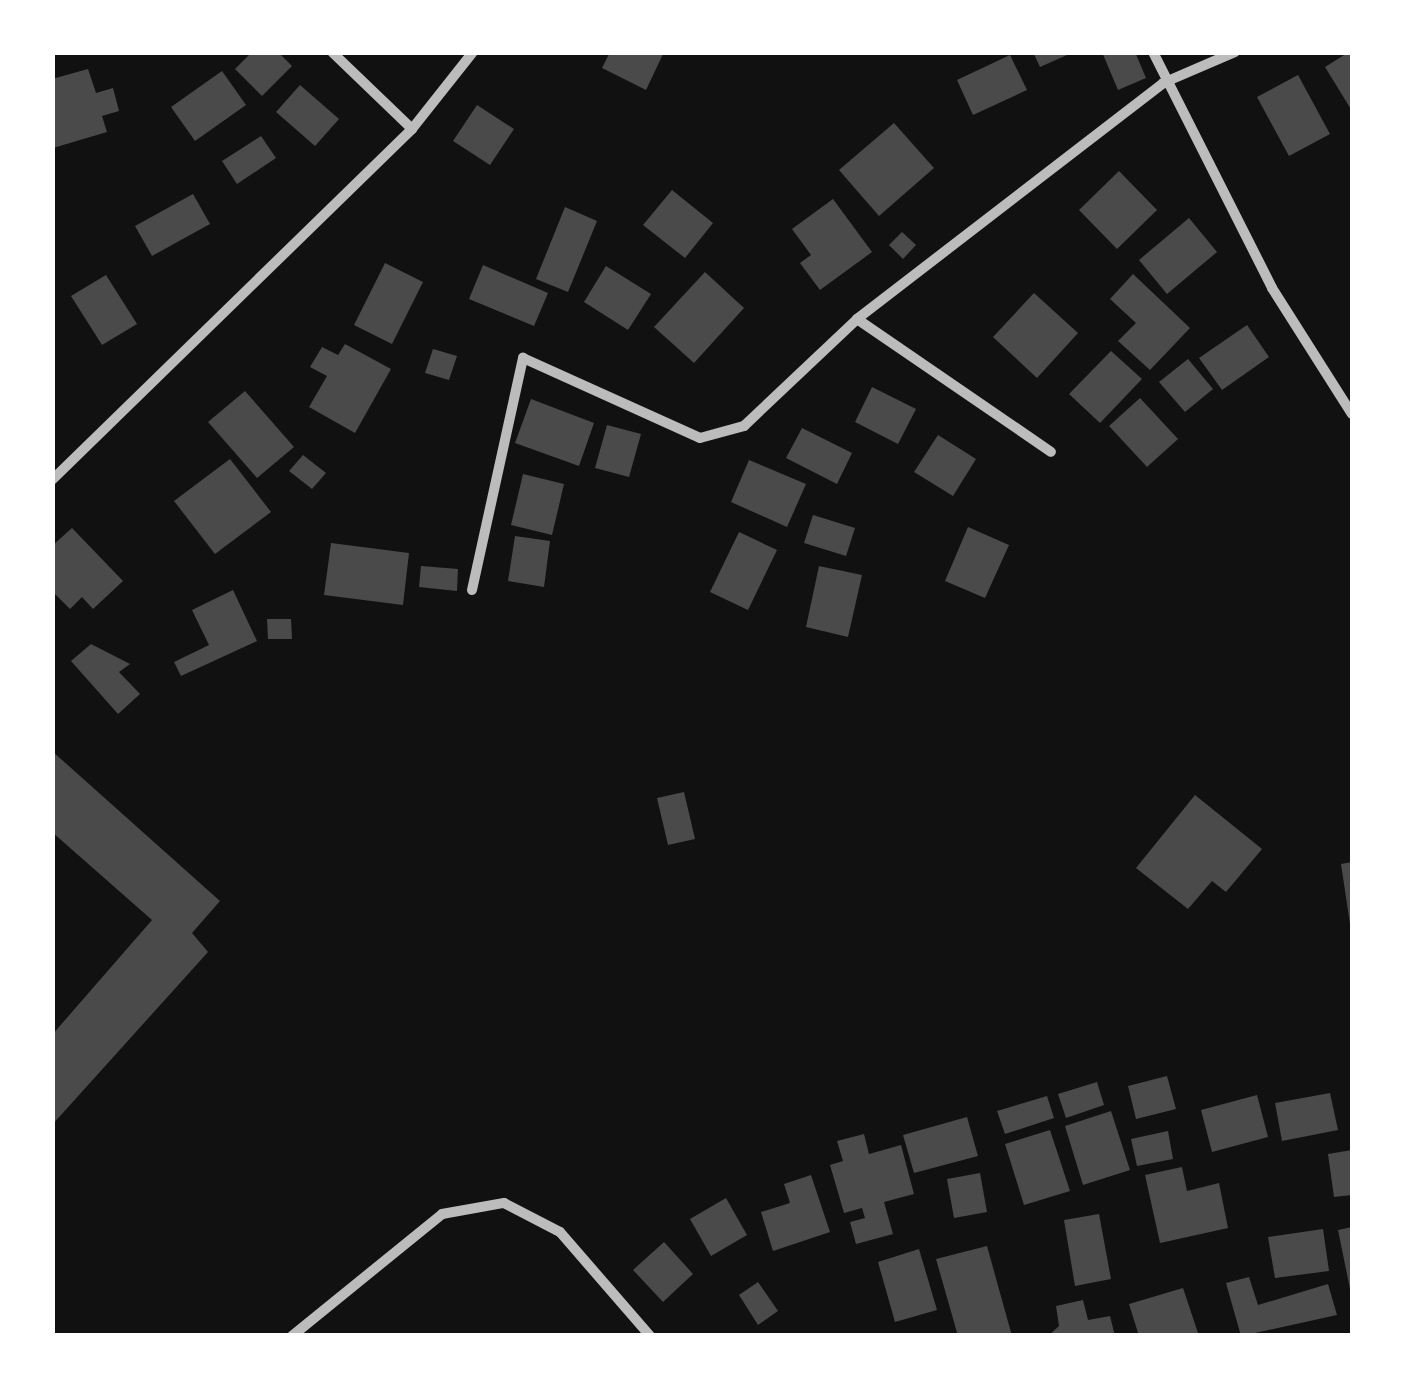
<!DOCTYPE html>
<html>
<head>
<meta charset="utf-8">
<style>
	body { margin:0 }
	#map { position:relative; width:1405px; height:1388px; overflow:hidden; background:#111; font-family:Ubuntu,sans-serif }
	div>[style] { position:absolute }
	.building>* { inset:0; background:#4a4a4a }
	.minor>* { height:10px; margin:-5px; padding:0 5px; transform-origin:5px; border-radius:5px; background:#bcbcbc }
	span { translate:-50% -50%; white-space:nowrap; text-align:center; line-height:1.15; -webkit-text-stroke:9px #fff; paint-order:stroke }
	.frame { position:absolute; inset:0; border:55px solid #fff; pointer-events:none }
</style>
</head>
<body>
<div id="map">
	<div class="building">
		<i style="clip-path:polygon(252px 52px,278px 52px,292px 66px,262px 96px,235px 69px)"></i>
		<i style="clip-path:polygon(610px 52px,664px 52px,646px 90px,602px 68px)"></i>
		<i style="clip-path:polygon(1033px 52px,1074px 52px,1040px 67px)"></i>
		<i style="clip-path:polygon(1102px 52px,1135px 52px,1146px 78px,1118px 90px)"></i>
		<i style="clip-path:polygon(1349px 52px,1352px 52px,1352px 111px,1325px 67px)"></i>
		<i style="clip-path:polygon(1010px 55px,1027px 90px,973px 115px,957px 80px)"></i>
		<i style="clip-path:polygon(88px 69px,96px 93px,113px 88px,119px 111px,102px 116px,107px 132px,53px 148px,52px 79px)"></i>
		<i style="clip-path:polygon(222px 71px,246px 105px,195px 141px,171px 107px)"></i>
		<i style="clip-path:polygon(1298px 75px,1330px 134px,1289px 156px,1257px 97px)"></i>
		<i style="clip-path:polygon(300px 85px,339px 119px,315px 146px,276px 112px)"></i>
		<i style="clip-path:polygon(477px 105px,514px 129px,490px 165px,453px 141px)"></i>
		<i style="clip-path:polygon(894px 123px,934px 168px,879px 216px,839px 170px)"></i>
		<i style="clip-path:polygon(261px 136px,276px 158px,237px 184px,222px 161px)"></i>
		<i style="clip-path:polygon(1119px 171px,1157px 210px,1117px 249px,1079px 210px)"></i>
		<i style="clip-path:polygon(672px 190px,713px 223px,685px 258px,643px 225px)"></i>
		<i style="clip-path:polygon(193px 194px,210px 224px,152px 256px,135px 226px)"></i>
		<i style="clip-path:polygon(833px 199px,872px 252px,820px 290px,800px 263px,811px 255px,792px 229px)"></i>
		<i style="clip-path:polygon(565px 207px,597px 221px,568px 292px,536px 279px)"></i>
		<i style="clip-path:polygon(1189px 218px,1217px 252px,1167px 294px,1139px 260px)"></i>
		<i style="clip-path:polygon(902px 232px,916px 245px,903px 259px,889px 245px)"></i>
		<i style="clip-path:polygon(385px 263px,423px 282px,392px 344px,354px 325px)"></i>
		<i style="clip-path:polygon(483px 265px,548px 293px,534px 326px,469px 299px)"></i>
		<i style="clip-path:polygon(606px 266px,651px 294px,628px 330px,584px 302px)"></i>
		<i style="clip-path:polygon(705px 272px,744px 308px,694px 363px,654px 327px)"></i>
		<i style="clip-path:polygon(1133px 274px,1190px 328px,1150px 370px,1118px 341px,1136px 323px,1110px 299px)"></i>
		<i style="clip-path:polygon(106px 275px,137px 324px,102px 345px,71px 296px)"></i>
		<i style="clip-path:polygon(1034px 293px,1078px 333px,1037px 378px,993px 337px)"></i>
		<i style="clip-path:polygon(1247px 325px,1269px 357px,1222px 390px,1199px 358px)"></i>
		<i style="clip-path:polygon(345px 344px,391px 369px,355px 433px,309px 407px,327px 376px,310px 367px,322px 347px,338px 355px)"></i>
		<i style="clip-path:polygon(433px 349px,457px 356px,449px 380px,425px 373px)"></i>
		<i style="clip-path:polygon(1111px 351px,1142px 379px,1100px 423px,1069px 394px)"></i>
		<i style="clip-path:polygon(1188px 359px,1213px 389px,1185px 412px,1159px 382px)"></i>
		<i style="clip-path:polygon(872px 387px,916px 409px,898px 444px,855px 422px)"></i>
		<i style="clip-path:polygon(245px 391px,294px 447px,257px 478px,208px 422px)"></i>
		<i style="clip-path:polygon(1140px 398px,1178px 439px,1147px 467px,1109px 426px)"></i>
		<i style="clip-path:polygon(531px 399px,594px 423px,579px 466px,515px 443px)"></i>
		<i style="clip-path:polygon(607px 425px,641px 434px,629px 477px,595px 468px)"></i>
		<i style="clip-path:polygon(802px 428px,852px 453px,837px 484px,786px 458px)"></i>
		<i style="clip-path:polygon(938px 435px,976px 459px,953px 496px,914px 472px)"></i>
		<i style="clip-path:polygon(303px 455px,326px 473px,312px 489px,289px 471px)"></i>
		<i style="clip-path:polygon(230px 459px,271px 512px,215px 554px,174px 501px)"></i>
		<i style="clip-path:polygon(749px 460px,806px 484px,787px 527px,731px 502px)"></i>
		<i style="clip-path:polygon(523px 474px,564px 484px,552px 535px,511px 525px)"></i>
		<i style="clip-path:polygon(813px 515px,855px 528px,846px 556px,804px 543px)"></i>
		<i style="clip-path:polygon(968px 527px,1009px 545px,985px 598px,945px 581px)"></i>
		<i style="clip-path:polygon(72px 528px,123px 581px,93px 609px,82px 597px,70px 609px,52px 591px,52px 546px)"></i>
		<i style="clip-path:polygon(739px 532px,777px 550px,748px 610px,710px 592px)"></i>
		<i style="clip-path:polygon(515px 536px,550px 541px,544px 587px,508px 581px)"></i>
		<i style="clip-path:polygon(331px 543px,409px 553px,403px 605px,324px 595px)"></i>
		<i style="clip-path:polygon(421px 566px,458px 569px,457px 591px,419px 587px)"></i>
		<i style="clip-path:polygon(819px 566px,862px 575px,848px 637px,806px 627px)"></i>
		<i style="clip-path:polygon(233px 590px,257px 641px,181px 676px,174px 662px,209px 645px,192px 610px)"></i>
		<i style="clip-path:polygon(267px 619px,291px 619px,292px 639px,268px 639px)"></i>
		<i style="clip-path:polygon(91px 644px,130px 664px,119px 672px,140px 694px,118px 714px,71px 661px)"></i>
		<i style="clip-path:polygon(52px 751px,220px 901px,192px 933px,208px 952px,52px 1125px,52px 1035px,152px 920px,52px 832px)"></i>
		<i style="clip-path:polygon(684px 792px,695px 839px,668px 845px,657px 798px)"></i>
		<i style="clip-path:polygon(1195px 795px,1262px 849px,1226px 892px,1212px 881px,1188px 909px,1136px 868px)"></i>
		<i style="clip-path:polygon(1352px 862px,1352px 924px,1350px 924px,1341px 864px)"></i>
		<i style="clip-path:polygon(1167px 1076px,1176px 1109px,1136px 1119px,1128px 1086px)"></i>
		<i style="clip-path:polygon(1097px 1082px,1104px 1105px,1066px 1118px,1058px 1094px)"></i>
		<i style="clip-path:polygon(1330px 1093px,1338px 1130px,1282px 1141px,1275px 1103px)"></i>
		<i style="clip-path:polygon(1257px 1095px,1268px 1137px,1212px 1152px,1201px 1110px)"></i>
		<i style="clip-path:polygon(1047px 1096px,1054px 1118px,1005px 1134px,997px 1111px)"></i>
		<i style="clip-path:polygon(1111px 1111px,1130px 1170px,1083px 1185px,1065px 1126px)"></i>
		<i style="clip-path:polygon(967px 1117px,978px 1156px,914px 1173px,903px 1135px)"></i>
		<i style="clip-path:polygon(1050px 1130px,1070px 1191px,1024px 1205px,1005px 1144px)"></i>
		<i style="clip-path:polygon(1168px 1131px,1173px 1159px,1137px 1166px,1131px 1139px)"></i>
		<i style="clip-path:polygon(864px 1134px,869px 1154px,901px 1145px,914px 1194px,884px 1202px,893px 1234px,856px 1244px,850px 1222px,865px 1218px,862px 1208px,844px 1213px,830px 1165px,843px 1161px,837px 1141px)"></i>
		<i style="clip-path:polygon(1352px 1150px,1352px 1195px,1334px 1197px,1328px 1154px)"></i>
		<i style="clip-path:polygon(1182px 1167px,1187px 1191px,1219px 1183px,1228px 1228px,1160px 1243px,1145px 1175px)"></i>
		<i style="clip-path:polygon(980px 1173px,987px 1212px,954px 1218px,947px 1179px)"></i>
		<i style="clip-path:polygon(811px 1175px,830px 1232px,773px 1251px,761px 1212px,790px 1203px,784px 1184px)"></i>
		<i style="clip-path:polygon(726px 1198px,747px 1235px,711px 1256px,690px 1219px)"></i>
		<i style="clip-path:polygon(1099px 1214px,1111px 1279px,1075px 1286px,1064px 1220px)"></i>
		<i style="clip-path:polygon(1352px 1227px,1352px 1294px,1351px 1294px,1338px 1230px)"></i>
		<i style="clip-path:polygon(1323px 1229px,1329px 1271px,1275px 1278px,1268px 1237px)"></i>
		<i style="clip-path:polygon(664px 1242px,693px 1274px,663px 1302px,633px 1270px)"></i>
		<i style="clip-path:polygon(987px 1246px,1012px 1336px,958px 1336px,936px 1259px)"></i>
		<i style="clip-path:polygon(919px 1249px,937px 1310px,895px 1322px,878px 1262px)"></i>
		<i style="clip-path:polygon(1249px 1277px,1258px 1305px,1328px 1284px,1337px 1315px,1241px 1336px,1226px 1283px)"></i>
		<i style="clip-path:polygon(758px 1282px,778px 1311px,758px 1325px,739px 1295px)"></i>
		<i style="clip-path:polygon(1183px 1288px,1199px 1336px,1139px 1336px,1129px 1304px)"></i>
		<i style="clip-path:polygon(1083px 1300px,1088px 1320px,1110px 1316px,1115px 1336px,1048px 1336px,1059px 1326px,1056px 1306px)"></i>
	</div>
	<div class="minor">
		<i style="left:332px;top:52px;width:111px;rotate:43.9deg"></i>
		<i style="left:1153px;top:52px;width:264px;rotate:63.2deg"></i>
		<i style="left:1272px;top:288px;width:149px;rotate:57.6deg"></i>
		<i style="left:857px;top:319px;width:235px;rotate:34.4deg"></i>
		<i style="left:52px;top:480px;width:503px;rotate:-44.27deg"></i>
		<i style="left:412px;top:129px;width:98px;rotate:-51.6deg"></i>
		<i style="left:472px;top:590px;width:238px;rotate:-77.6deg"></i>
		<i style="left:523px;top:358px;width:194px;rotate:24.3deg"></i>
		<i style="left:700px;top:438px;width:46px;rotate:-15.3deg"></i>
		<i style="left:744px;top:426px;width:156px;rotate:-43.4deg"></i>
		<i style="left:857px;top:319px;width:386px;rotate:-37.6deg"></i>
		<i style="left:1163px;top:83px;width:78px;rotate:-23.3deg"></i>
		<i style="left:292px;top:1336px;width:193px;rotate:-39.1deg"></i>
		<i style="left:442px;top:1214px;width:63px;rotate:-10.1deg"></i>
		<i style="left:504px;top:1203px;width:63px;rotate:27.4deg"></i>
		<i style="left:560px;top:1232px;width:138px;rotate:49.1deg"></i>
	</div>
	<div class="frame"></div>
</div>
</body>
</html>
